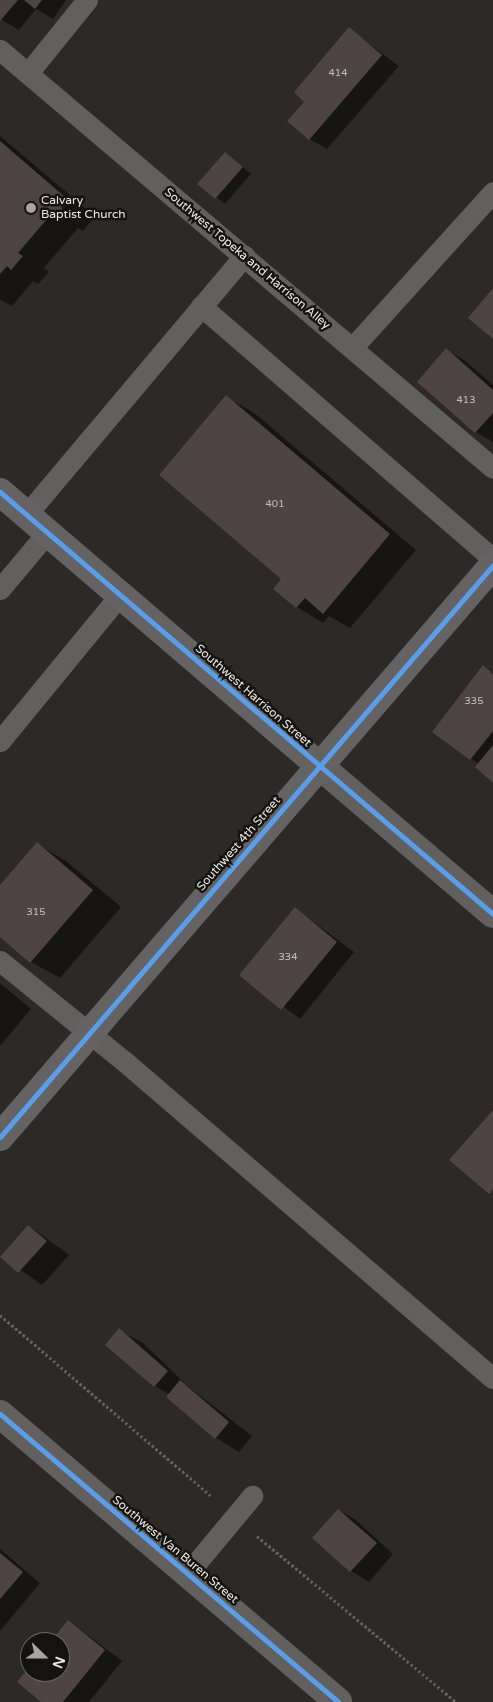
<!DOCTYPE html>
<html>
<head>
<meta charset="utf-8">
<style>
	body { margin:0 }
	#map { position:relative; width:493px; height:1702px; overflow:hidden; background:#2c2926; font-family:"Varela Round",sans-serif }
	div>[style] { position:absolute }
	.shadow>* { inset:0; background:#0007 }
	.building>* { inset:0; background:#4e4445 }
	.path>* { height:3px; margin-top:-1.5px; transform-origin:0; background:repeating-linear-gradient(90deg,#636160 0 2.5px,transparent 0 5px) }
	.lane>* { height:21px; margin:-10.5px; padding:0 10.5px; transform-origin:10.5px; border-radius:10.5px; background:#62605f }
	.street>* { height:28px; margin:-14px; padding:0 14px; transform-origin:14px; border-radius:14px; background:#62605f }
	.secondary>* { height:28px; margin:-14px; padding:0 14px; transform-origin:14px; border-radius:14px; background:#646262 }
	.cycleway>* { height:5px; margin:-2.5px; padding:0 2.5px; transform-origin:2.5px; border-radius:2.5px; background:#5a9eea }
	.dots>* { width:14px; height:14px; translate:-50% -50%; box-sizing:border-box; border:2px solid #151310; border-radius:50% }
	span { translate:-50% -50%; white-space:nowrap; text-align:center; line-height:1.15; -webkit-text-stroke:5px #151310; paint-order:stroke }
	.number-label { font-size:10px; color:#c5c0bd }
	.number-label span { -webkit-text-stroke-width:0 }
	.poi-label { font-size:12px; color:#edeae5 }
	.left { translate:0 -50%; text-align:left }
	.street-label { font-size:12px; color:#edeae5 }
	.north { position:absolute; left:20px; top:1632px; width:50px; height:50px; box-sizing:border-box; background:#151310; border:1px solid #6b6965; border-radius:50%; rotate:112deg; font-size:14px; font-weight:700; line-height:20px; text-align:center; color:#edeae5 }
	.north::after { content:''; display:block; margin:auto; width:18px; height:22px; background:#a9a6a2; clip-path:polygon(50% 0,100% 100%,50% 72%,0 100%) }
</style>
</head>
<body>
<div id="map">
	<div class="shadow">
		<i style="clip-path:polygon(0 0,66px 0,53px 19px,36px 9px,19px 30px,0 19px)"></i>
		<i style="clip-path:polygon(349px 29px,399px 66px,327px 149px,309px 139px,306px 102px)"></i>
		<i style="clip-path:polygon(0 136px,91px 213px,88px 217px,92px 220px,83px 231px,78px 228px,44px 268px,49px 272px,38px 284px,33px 281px,12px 306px,0 300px)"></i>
		<i style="clip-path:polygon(226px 153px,251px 174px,225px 204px,199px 183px)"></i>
		<i style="clip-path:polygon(446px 350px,464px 360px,493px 385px,493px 442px,476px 432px)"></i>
		<i style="clip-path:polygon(226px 397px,253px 412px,416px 550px,350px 628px,329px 616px,323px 623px,297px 607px,275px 589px,283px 578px)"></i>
		<i style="clip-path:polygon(483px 667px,493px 673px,493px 782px,479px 764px,471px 759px)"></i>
		<i style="clip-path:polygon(37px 844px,66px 861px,121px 907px,60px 978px,31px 962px,0 935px,0 887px)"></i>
		<i style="clip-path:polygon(295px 908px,354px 952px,300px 1019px,241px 974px)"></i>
		<i style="clip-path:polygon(0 983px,31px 1009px,0 1046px)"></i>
		<i style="clip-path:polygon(29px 1226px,69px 1255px,42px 1285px,2px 1257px)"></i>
		<i style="clip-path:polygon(119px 1330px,143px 1343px,189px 1387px,252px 1436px,239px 1452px,216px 1438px,169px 1394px,155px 1386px)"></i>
		<i style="clip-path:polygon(338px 1510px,356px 1520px,393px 1554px,369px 1582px,351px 1571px,314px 1538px)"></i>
		<i style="clip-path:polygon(0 1549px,40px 1583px,0 1631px)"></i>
		<i style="clip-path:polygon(69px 1621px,122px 1661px,89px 1702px,43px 1702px,18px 1682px,30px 1668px,30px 1672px,60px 1672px,60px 1642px,39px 1642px,43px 1636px,52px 1641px)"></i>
	</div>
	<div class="building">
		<i style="clip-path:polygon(0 0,18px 0,0 21px)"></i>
		<i style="clip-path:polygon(24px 0,42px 0,35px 9px)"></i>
		<i style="clip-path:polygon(349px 27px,382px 55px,309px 140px,287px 121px,304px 102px,294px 92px)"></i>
		<i style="clip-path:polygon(0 141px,65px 197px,63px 201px,66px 204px,56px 217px,52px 213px,18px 253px,23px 256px,11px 270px,7px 266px,0 274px)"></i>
		<i style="clip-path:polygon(225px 152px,243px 167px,215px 199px,197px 184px)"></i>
		<i style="clip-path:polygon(493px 288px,493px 339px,468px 318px)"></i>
		<i style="clip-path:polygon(446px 348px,493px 390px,493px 413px,475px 433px,417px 382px)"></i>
		<i style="clip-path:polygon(226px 395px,390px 534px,323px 614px,305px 598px,296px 608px,273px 589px,281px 579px,159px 475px)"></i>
		<i style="clip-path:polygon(483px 665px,493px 674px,493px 731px,470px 760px,432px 732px)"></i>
		<i style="clip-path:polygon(493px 745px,493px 783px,475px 767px)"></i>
		<i style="clip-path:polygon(37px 842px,93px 890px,30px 963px,0 937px,0 885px)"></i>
		<i style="clip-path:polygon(295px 907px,337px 942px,281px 1010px,239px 975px)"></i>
		<i style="clip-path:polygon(493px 1110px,493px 1189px,489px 1194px,449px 1160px)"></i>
		<i style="clip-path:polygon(28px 1225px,47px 1241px,18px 1273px,0 1257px)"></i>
		<i style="clip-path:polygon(119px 1328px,168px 1371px,154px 1387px,105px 1345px)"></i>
		<i style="clip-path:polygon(180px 1380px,229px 1422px,215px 1439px,166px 1397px)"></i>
		<i style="clip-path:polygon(338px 1509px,377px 1543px,350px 1572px,312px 1538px)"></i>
		<i style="clip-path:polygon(0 1553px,23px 1572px,0 1599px)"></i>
		<i style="clip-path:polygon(68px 1620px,105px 1650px,63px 1702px,41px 1702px,17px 1682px,30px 1666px,30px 1672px,60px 1672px,60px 1642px,37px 1642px,43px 1635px,51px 1641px)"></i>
	</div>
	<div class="path">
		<i style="left:0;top:1315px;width:279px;rotate:40.6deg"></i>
		<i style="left:257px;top:1536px;width:259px;rotate:39.8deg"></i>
	</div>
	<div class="lane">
		<i style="left:0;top:50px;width:646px;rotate:40.29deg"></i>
		<i style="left:28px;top:73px;width:94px;rotate:-51.1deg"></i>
		<i style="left:201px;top:306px;width:386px;rotate:40.9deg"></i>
		<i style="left:352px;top:348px;width:210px;rotate:-47.9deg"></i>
		<i style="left:26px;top:515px;width:339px;rotate:-49.9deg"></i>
		<i style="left:0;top:589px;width:73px;rotate:-50deg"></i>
		<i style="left:0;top:741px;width:189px;rotate:-50.6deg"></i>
		<i style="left:0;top:961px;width:159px;rotate:38.9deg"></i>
		<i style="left:124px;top:1061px;width:486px;rotate:40.7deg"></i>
		<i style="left:187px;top:1574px;width:102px;rotate:-50.2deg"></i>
	</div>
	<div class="street">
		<i style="left:321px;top:767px;width:226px;rotate:40.5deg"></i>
		<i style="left:0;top:1414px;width:444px;rotate:40.4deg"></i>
	</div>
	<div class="secondary">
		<i style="left:0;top:492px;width:423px;rotate:40.6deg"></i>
		<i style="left:0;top:1137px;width:755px;rotate:-49.24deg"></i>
	</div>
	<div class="cycleway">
		<i style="left:0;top:492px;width:649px;rotate:40.56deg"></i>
		<i style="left:0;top:1137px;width:755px;rotate:-49.24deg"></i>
		<i style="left:0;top:1414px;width:444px;rotate:40.4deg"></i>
	</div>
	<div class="dots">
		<i style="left:31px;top:208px;background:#a9a6a2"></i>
	</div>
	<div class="number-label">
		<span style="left:338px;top:74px">414</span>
		<span style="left:466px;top:401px">413</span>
		<span style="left:275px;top:505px">401</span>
		<span style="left:474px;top:702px">335</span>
		<span style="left:36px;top:913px">315</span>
		<span style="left:288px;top:958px">334</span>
	</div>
	<div class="poi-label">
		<span class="left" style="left:41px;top:208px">Calvary<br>Baptist Church</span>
	</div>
	<div class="street-label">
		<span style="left:247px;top:259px;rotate:40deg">Southwest Topeka and Harrison Alley</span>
		<span style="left:253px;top:696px;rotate:41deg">Southwest Harrison Street</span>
		<span style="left:239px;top:844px;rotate:-49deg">Southwest 4th Street</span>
		<span style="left:175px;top:1550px;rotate:40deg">Southwest Van Buren Street</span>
	</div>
	<div class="north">N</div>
</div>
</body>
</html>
